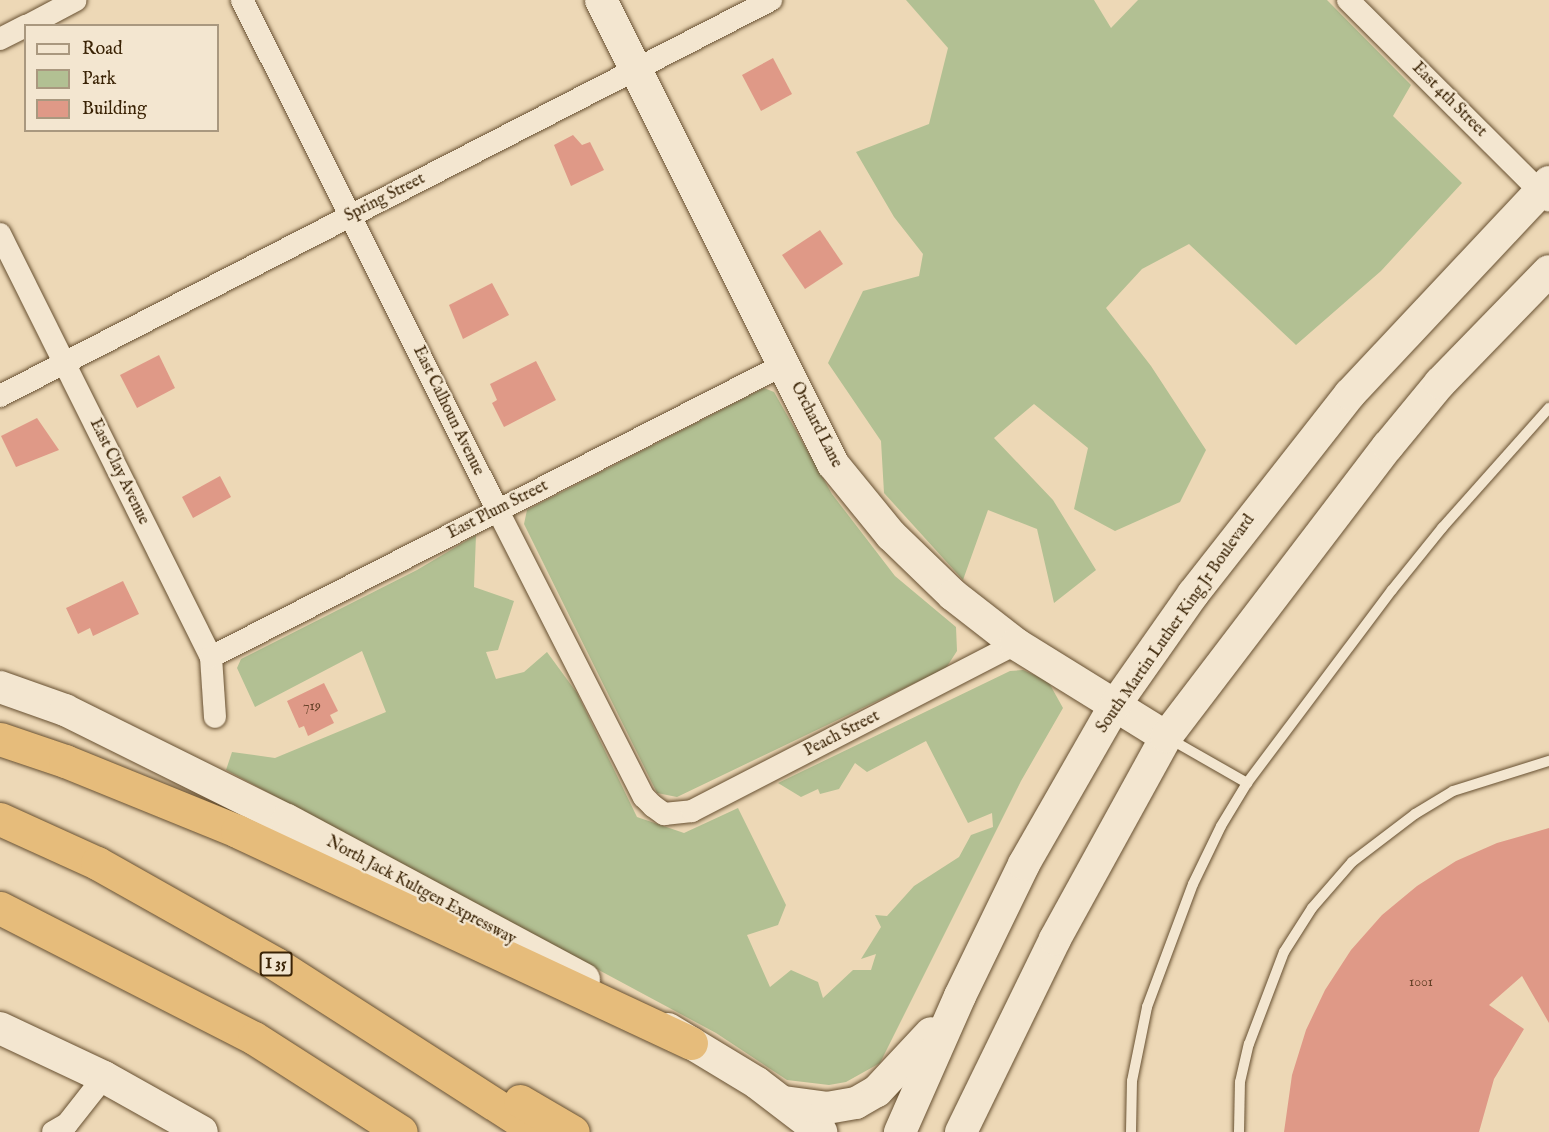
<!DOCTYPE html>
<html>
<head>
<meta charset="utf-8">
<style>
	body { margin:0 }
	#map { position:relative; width:1549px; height:1132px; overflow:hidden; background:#edd8b6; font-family:"IM FELL English",serif }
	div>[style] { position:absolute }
	.green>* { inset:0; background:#b2c093 }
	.building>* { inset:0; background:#df9987 }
	.roads { filter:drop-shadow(0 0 2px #675031) drop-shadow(0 0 2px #675031) }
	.lane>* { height:10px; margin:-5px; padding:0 5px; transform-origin:5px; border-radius:5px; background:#f3e6d0 }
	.street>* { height:22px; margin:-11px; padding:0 11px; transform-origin:11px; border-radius:11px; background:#f3e6d0 }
	.secondary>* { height:32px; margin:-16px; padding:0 16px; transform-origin:16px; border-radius:16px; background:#f3e6d0 }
	.highway>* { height:33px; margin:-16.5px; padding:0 16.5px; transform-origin:16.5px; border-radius:16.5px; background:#e6bc7b }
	span { translate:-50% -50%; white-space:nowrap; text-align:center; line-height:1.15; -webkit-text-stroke:4.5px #f3e6d0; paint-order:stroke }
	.number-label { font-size:14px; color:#634026 }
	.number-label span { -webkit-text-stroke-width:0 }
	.shield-label span { padding:2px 4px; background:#f3e6d0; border:2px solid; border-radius:4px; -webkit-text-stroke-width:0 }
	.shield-label { font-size:15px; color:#3a2305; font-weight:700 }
	.street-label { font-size:16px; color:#3a2305 }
	.legend { position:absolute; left:24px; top:24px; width:195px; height:108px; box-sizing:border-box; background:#f3e6d0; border:2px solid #a9987f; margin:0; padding:8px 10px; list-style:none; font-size:18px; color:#3a2305 }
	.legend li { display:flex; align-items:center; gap:12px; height:30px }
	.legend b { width:30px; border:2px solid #a9987f }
</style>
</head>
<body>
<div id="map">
	<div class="green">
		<i style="clip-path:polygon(906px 0,1094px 0,1111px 28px,1138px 0,1327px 0,1411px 85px,1393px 116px,1462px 183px,1381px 271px,1296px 345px,1189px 244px,1142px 269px,1106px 308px,1151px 366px,1206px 450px,1180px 502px,1115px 531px,1074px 509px,1088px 448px,1034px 404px,994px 438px,1053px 500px,1096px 570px,1054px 603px,1037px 529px,988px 510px,963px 580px,884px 493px,881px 441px,828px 363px,863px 291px,919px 276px,923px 254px,894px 217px,856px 152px,929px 124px,948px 48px)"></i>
		<i style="clip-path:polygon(764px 388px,774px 392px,832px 494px,895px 576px,956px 627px,957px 651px,946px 668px,677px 797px,657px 793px,524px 524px,527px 510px)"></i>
		<i style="clip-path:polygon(476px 535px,474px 587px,514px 601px,498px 650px,486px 652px,496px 679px,524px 672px,547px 652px,577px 693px,637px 817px,684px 833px,738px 808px,786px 905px,778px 925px,747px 935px,770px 987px,791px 970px,818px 982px,823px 998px,853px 970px,871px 970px,876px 954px,861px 959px,881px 927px,875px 915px,887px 916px,914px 886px,959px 857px,971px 835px,993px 827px,992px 813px,968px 823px,926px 741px,867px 772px,855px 763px,839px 789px,820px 794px,818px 789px,801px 797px,778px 783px,1010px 671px,1023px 670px,1048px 681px,1063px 708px,1021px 781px,880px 1063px,846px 1082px,829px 1085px,787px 1080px,716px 1033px,226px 770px,232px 752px,275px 758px,386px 712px,362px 651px,255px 707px,237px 668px,241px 659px,417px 570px)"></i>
	</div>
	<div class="building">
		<i style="clip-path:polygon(773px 58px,792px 94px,761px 111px,742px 75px)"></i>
		<i style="clip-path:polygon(573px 135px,582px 145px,590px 142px,604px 170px,571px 186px,554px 145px)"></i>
		<i style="clip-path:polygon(820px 230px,843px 264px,805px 289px,782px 255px)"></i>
		<i style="clip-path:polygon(492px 283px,509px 315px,463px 339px,449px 305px)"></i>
		<i style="clip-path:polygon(159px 355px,175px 388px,137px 408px,120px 375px)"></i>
		<i style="clip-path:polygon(536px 361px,556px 400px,504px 427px,492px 403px,497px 400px,490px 384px)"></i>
		<i style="clip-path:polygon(37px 418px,59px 450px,16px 467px,1px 436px)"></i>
		<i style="clip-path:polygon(220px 476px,231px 497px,193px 518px,182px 497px)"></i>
		<i style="clip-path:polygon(123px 581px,139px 614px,93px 636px,90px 628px,78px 634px,66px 608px)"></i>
		<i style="clip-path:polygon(324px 683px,338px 711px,330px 715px,334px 723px,308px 736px,304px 726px,299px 728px,287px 701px)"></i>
		<i style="clip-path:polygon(1549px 828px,1549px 1023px,1522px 976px,1489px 1005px,1524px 1029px,1494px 1079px,1479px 1132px,1284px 1132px,1292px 1075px,1306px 1030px,1325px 990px,1351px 950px,1382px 915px,1417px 886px,1456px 861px,1497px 843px)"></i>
	</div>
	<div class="roads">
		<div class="lane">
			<i style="left:1170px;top:739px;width:89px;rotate:29.7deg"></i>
			<i style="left:1131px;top:1132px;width:51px;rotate:-88.9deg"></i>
			<i style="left:1132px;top:1081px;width:76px;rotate:-78.5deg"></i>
			<i style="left:1147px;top:1007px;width:131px;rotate:-69.5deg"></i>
			<i style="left:1193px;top:884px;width:64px;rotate:-64.2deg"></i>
			<i style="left:1221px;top:826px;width:50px;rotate:-58.8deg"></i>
			<i style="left:1247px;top:783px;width:241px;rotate:-53.1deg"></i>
			<i style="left:1392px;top:590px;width:80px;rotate:-51.1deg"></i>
			<i style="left:1442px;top:528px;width:161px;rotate:-48.3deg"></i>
			<i style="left:1239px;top:1132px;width:50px;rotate:-88.9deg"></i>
			<i style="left:1240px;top:1082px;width:39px;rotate:-77deg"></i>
			<i style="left:1249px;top:1044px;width:98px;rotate:-69.2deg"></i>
			<i style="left:1284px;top:952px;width:52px;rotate:-57.5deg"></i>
			<i style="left:1312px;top:908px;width:61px;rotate:-49deg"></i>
			<i style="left:1352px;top:862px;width:79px;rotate:-37.3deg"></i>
			<i style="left:1415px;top:814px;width:44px;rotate:-31.2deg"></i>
			<i style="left:1453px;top:791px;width:101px;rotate:-17.4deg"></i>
		</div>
		<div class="street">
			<i style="left:242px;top:0;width:572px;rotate:63.39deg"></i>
			<i style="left:498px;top:511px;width:321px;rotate:63deg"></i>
			<i style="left:644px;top:797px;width:13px;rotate:45deg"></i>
			<i style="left:653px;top:806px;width:14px;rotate:36deg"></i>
			<i style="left:664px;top:814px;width:28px;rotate:-6deg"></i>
			<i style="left:692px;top:811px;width:365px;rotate:-27.3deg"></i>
			<i style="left:1348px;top:0;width:284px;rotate:44.9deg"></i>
			<i style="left:27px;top:26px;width:55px;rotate:-28deg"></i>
			<i style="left:0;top:39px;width:29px;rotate:-27deg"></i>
			<i style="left:0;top:234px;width:473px;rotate:63.5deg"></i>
			<i style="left:211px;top:657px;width:60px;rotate:86.2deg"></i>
			<i style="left:0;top:396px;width:867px;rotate:-27.19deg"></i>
			<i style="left:211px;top:657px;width:644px;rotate:-27.04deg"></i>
			<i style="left:53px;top:1132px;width:16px;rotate:-30deg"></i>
			<i style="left:67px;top:1124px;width:60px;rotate:-51.8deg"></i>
		</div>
		<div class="secondary">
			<i style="left:601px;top:0;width:519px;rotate:63.43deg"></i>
			<i style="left:833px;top:464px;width:92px;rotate:50.8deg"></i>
			<i style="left:891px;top:535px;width:86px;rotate:44.1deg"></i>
			<i style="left:953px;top:595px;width:80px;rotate:37.9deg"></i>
			<i style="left:1016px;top:644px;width:176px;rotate:31.8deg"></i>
			<i style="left:0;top:687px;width:69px;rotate:19.5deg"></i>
			<i style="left:65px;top:710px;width:248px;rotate:26.4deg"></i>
			<i style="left:287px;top:820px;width:337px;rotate:28.2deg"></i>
			<i style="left:0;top:1028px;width:115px;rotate:25.2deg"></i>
			<i style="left:104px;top:1077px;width:112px;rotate:29.3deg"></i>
			<i style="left:668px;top:1029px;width:104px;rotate:31.2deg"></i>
			<i style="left:757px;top:1083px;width:81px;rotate:37.4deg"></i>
			<i style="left:784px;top:1102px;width:43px;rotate:7.9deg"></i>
			<i style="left:827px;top:1108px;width:29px;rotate:-10deg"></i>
			<i style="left:856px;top:1103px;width:24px;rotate:-30deg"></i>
			<i style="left:877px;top:1091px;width:79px;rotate:-47deg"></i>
			<i style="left:900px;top:1132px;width:149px;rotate:-66.2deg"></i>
			<i style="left:960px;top:996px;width:147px;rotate:-64.1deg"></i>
			<i style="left:1024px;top:864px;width:183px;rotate:-60.2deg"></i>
			<i style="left:1115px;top:705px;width:136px;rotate:-54.9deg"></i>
			<i style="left:1193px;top:594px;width:254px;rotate:-51.9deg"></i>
			<i style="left:1350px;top:394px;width:291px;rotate:-46.8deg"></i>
			<i style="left:961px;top:1132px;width:215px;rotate:-64deg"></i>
			<i style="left:1055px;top:939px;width:230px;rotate:-61.2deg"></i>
			<i style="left:1166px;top:737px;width:366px;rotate:-52.7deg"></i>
			<i style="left:1388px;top:446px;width:82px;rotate:-50.5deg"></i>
			<i style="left:1440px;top:383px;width:156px;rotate:-45.8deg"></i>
		</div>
		<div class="highway">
			<i style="left:0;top:739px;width:69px;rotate:18.7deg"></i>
			<i style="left:65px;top:761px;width:186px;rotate:22.1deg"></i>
			<i style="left:237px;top:831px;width:501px;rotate:25.03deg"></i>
			<i style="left:0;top:819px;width:107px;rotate:24.4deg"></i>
			<i style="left:97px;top:863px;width:206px;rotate:29.4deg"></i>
			<i style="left:276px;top:964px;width:311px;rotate:32.7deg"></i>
			<i style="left:0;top:908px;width:285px;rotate:27.1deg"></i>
			<i style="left:254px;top:1038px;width:174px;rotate:32.6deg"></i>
			<i style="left:520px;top:1101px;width:61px;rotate:30.3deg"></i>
		</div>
	</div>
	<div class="number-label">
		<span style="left:312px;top:706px">719</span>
		<span style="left:1421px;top:982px">1001</span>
	</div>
	<div class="shield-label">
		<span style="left:276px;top:964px">I 35</span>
	</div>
	<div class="street-label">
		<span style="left:1449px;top:100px;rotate:45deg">East 4th Street</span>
		<span style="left:385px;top:198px;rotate:-27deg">Spring Street</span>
		<span style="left:448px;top:411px;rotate:64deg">East Calhoun Avenue</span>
		<span style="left:816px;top:425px;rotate:63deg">Orchard Lane</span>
		<span style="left:119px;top:472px;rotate:64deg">East Clay Avenue</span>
		<span style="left:498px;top:510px;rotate:-27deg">East Plum Street</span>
		<span style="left:1176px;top:624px;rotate:-55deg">South Martin Luther King Jr Boulevard</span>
		<span style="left:842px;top:734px;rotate:-27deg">Peach Street</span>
		<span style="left:421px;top:891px;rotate:28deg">North Jack Kultgen Expressway</span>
	</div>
	<ul class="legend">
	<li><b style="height:8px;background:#f3e6d0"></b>Road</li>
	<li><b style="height:16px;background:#b2c093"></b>Park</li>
	<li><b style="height:16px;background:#df9987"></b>Building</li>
	</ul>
</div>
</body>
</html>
